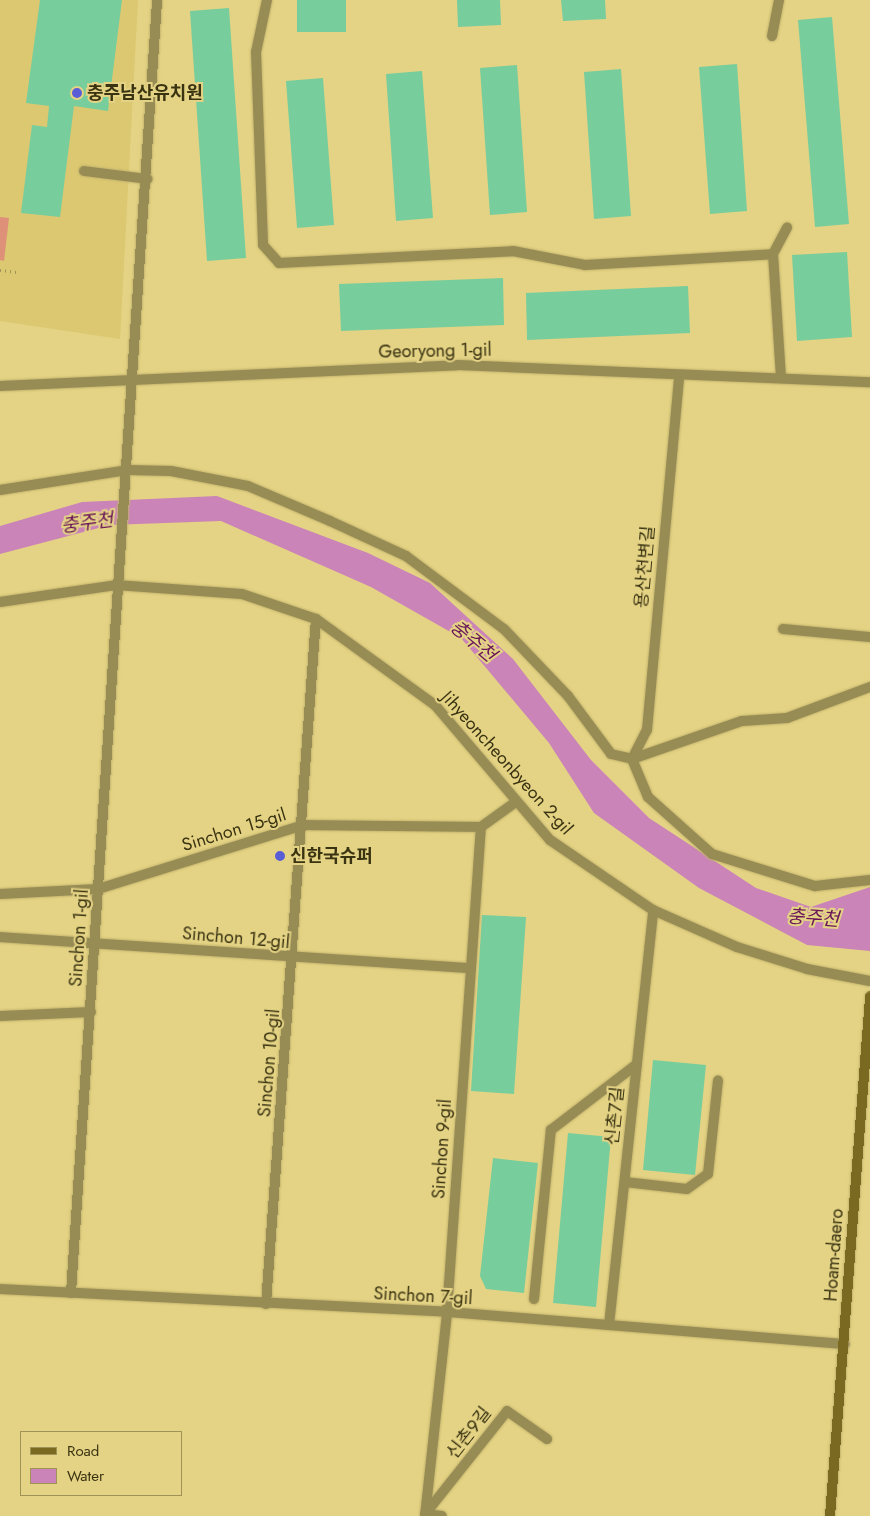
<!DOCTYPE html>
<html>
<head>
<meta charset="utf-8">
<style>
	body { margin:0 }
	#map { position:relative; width:870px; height:1516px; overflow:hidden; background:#e4d384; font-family:Jost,"Noto Sans KR",sans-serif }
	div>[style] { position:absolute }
	.built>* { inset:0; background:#dcc871 }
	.green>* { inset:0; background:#de9079 }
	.water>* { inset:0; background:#ca84b7 }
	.building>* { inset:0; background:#78cd9c }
	.path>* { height:3px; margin-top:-1.5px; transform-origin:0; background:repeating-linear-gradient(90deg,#a09356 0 1px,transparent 0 5px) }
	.roads { filter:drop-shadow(0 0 1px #c2b36d) drop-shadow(0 0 1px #c2b36d) }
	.lane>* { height:10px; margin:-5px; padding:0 5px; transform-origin:5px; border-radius:5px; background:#988c55 }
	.street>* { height:10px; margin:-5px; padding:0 5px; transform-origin:5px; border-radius:5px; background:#988c55 }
	.secondary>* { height:10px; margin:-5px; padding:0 5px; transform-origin:5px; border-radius:5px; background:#796921 }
	.dots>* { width:14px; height:14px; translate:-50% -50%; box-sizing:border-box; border:2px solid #e4d384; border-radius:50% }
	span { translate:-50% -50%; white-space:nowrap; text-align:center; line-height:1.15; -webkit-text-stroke:4px #e4d384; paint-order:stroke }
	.poi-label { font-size:18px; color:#3a3312; font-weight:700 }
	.left { translate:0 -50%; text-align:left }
	.street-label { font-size:18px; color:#3a3312 }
	.water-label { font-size:19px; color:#691659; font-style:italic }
	.legend { position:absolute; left:20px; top:1431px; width:162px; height:65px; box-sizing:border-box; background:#e4d384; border:1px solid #a09356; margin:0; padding:6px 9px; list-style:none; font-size:15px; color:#3a3312 }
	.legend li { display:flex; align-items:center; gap:10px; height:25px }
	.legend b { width:25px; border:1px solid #a09356 }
</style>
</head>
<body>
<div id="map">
	<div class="built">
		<i style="clip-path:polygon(0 0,138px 0,120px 339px,0 321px)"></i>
	</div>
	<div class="green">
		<i style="clip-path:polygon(0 217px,9px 218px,4px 261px,0 260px)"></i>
	</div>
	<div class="water">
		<i style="clip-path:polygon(217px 496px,368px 553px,430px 583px,513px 659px,591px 760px,649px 818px,756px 888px,811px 907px,870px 887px,870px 951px,807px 945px,699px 888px,594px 813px,549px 743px,461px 638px,371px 587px,221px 521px,110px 525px,0 554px,0 526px,82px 502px)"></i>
	</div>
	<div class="building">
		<i style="clip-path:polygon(40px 0,122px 0,108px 111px,74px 106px,60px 217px,21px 213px,32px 125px,47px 127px,49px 106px,26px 103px)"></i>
		<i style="clip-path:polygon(297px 0,346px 0,346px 32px,297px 32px)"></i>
		<i style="clip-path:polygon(457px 0,500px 0,501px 25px,458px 27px)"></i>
		<i style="clip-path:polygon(561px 0,605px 0,606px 19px,563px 21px)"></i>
		<i style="clip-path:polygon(229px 8px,246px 258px,207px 261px,190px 11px)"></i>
		<i style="clip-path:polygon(832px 17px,849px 224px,815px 227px,798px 20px)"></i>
		<i style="clip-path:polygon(737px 64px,747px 211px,710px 214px,699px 67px)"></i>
		<i style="clip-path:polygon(517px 65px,527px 212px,490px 215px,480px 68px)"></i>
		<i style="clip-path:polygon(621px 69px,631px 216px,594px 219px,584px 72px)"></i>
		<i style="clip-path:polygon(422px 71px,433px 218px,396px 221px,386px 74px)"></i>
		<i style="clip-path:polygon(323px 78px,334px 225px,297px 228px,286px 81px)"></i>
		<i style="clip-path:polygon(847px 252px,852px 337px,797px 341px,792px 255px)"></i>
		<i style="clip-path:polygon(503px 278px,504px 325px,341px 331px,339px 284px)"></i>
		<i style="clip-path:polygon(688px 286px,690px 333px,527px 340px,526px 293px)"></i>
		<i style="clip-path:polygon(482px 915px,526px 917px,514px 1094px,471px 1091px)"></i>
		<i style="clip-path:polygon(653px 1060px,706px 1065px,695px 1175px,643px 1170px)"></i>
		<i style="clip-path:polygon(568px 1133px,611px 1137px,596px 1307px,553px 1303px)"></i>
		<i style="clip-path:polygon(493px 1158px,538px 1163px,524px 1293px,486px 1289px,480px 1276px)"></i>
	</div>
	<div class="path">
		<i style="left:0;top:270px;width:17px;rotate:7deg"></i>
	</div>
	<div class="roads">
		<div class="lane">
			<i style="left:267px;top:0;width:53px;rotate:101.9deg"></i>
			<i style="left:256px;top:52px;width:193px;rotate:87.9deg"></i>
			<i style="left:263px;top:245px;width:24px;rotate:48deg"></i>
			<i style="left:279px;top:263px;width:234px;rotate:-2.9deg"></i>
			<i style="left:513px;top:251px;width:73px;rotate:11deg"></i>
			<i style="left:585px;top:265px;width:188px;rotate:-3.3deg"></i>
			<i style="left:773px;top:254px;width:123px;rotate:86.3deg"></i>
			<i style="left:772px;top:36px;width:37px;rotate:-79deg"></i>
			<i style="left:84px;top:171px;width:64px;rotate:7.2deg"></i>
			<i style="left:773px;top:254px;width:30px;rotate:-62deg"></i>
			<i style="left:783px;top:629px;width:87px;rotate:5.3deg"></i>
			<i style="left:625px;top:1182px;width:62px;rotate:6.4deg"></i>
			<i style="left:687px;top:1189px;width:26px;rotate:-36deg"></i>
			<i style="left:708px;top:1174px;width:94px;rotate:-83.9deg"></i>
			<i style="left:534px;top:1299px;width:170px;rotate:-84.3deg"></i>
			<i style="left:551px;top:1130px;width:108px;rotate:-37.5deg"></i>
		</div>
		<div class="street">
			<i style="left:0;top:386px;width:458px;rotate:-2.6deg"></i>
			<i style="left:458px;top:365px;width:412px;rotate:2.4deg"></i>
			<i style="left:0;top:490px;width:130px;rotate:-8.9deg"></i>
			<i style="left:128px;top:470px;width:43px;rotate:1.3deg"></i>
			<i style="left:171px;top:471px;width:78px;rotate:11deg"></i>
			<i style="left:248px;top:486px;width:89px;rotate:23.1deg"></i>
			<i style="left:330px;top:521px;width:84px;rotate:24.7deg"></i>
			<i style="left:406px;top:556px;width:122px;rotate:36.7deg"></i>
			<i style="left:504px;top:629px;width:93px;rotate:46.3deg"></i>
			<i style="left:568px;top:696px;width:72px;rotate:53.4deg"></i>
			<i style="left:611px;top:754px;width:22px;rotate:13deg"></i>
			<i style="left:632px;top:759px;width:41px;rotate:67.2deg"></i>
			<i style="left:648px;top:797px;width:86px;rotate:41.7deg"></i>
			<i style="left:712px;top:854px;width:108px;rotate:17.3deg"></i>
			<i style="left:815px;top:886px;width:55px;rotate:-6.2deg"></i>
			<i style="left:0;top:602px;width:117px;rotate:-8.3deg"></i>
			<i style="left:116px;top:585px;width:126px;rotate:4.1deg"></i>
			<i style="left:242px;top:594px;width:78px;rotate:18.7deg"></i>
			<i style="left:316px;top:619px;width:147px;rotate:35.9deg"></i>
			<i style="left:435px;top:705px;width:177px;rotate:49.6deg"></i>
			<i style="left:550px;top:840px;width:125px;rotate:34.2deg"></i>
			<i style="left:653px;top:910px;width:92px;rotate:23.8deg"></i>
			<i style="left:737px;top:947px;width:73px;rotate:17.4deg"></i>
			<i style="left:807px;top:969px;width:64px;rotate:10.8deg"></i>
			<i style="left:632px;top:759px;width:33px;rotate:-63deg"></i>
			<i style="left:647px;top:730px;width:356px;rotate:-84.8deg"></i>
			<i style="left:632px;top:759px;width:116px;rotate:-19.1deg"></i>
			<i style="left:742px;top:721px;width:45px;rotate:-3.8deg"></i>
			<i style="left:787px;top:718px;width:89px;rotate:-20.5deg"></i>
			<i style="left:0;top:894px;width:98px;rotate:-2.9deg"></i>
			<i style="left:98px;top:889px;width:216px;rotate:-17.3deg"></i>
			<i style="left:304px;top:825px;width:177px;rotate:0.6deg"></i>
			<i style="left:0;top:937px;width:471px;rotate:3.8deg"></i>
			<i style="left:0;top:1016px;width:91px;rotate:-2.5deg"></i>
			<i style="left:0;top:1289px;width:448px;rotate:2.9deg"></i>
			<i style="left:447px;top:1312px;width:399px;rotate:4.6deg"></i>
			<i style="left:71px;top:1293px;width:1296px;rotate:-86.19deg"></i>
			<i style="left:266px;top:1304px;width:687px;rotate:-85.83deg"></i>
			<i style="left:609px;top:1325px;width:417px;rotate:-83.9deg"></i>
			<i style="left:426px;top:1513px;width:130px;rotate:-51.5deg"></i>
			<i style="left:507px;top:1411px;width:49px;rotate:35deg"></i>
			<i style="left:425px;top:1514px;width:17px;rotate:7deg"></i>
			<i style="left:425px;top:1516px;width:205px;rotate:-83.8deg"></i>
			<i style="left:447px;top:1312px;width:486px;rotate:-86deg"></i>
			<i style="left:481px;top:827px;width:44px;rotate:-35.8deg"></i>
		</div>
		<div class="secondary">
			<i style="left:830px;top:1516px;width:521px;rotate:-85.59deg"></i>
		</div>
	</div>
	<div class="dots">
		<i style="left:77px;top:93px;background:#5a5ed6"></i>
		<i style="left:280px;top:856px;background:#5a5ed6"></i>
	</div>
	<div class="poi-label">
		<span class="left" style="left:87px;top:93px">충주남산유치원</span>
		<span class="left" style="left:290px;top:856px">신한국슈퍼</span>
	</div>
	<div class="street-label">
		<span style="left:435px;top:351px;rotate:-1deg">Georyong 1-gil</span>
		<span style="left:645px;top:567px;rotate:-85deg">용산천변길</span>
		<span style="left:507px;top:763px;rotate:48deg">Jihyeoncheonbyeon 2-gil</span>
		<span style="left:234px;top:830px;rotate:-17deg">Sinchon 15-gil</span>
		<span style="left:79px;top:938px;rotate:-86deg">Sinchon 1-gil</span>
		<span style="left:236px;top:938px;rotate:5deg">Sinchon 12-gil</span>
		<span style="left:269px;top:1063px;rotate:-85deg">Sinchon 10-gil</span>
		<span style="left:615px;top:1116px;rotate:-84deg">신촌7길</span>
		<span style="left:442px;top:1149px;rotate:-86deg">Sinchon 9-gil</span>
		<span style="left:834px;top:1255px;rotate:-86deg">Hoam-daero</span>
		<span style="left:423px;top:1296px;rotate:3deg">Sinchon 7-gil</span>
		<span style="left:469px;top:1433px;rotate:-52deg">신촌9길</span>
	</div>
	<div class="water-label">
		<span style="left:87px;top:523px;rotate:-7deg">충주천</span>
		<span style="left:473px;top:641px;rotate:40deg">충주천</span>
		<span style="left:813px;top:918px;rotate:4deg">충주천</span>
	</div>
	<ul class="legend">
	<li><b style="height:6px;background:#796921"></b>Road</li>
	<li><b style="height:14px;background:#ca84b7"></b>Water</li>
	</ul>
</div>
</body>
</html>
